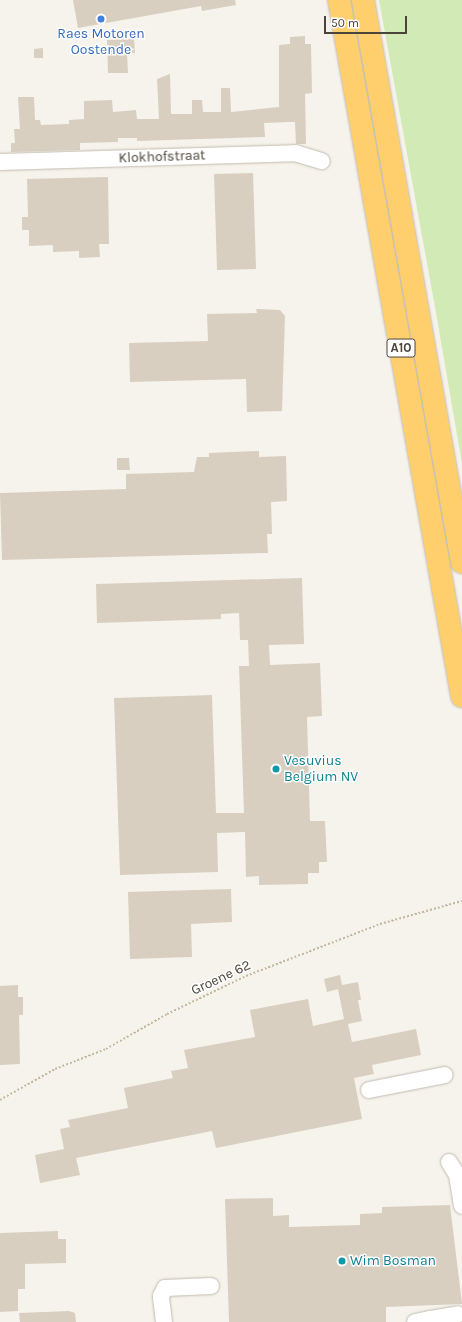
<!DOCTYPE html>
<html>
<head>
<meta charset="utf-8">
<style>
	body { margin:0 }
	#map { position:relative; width:462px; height:1322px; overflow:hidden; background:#f6f3ec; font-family:Karla,sans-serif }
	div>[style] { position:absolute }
	.green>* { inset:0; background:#d2eab5 }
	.building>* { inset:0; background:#d8cfc1 }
	.path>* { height:2px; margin-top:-1px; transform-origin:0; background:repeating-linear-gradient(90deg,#c4b79f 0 2px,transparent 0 4px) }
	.roads { filter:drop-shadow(0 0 1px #c2bbae) drop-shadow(0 0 1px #c2bbae) }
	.minor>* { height:16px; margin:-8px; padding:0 8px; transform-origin:8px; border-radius:8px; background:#fff }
	.highway>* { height:22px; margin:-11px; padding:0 11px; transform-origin:11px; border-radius:11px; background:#ffcf6e }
	.dots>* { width:11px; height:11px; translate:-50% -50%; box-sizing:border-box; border:2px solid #fff; border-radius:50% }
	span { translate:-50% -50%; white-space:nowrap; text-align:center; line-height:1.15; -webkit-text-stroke:3px #fff; paint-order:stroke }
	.shield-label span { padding:1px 3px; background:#fff; border:1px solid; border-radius:3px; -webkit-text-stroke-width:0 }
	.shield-label { font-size:13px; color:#4b4439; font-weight:700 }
	.shop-label { font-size:14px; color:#366cbe }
	.street-label { font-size:14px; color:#4b4439 }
	.culture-label { font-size:14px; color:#0d838f }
	.left { translate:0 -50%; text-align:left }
	.scale { position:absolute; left:324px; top:16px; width:83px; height:18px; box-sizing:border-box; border:2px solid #4b4439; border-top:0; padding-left:5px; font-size:12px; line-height:14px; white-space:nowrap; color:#4b4439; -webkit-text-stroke:3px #fff; paint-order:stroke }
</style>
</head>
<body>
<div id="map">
	<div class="green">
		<i style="clip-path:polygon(379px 0,462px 0,462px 464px,435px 307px)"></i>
	</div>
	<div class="building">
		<i style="clip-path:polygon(73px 0,235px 0,236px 5px,202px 11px,201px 6px,78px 28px)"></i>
		<i style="clip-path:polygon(305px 36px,305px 44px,311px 44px,312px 93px,305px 94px,306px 144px,296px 144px,295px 122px,288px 122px,264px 123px,265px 137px,137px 141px,137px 138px,118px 138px,118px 142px,80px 143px,80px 150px,11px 152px,11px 143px,15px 143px,14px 129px,20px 129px,18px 97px,34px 97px,35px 120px,40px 120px,41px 125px,69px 124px,69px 120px,84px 119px,84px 101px,112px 100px,113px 112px,136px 110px,137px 119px,159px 119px,157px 79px,170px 74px,171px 114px,192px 114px,192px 100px,202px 100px,203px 112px,221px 112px,221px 88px,230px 88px,231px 112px,279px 107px,279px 45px,290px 44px,290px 37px)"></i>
		<i style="clip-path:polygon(134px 39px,135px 53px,127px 53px,128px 73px,108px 73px,107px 40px)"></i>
		<i style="clip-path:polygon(43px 48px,43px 58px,34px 58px,34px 49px)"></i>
		<i style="clip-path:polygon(253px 173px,256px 269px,217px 270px,214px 174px)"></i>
		<i style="clip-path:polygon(108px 177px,109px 244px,99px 244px,100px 257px,79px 258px,79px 251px,53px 252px,53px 245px,29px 246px,29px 230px,22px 230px,22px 217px,28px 217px,27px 179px)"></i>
		<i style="clip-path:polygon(256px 309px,280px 310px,285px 316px,282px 411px,247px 412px,246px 379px,130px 382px,129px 343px,208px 341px,207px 314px,257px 313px)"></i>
		<i style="clip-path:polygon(259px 451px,259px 457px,286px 456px,287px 501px,271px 502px,272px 534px,267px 534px,268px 553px,2px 560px,0 493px,126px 489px,126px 474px,194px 472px,197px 457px,209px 457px,209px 453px)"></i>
		<i style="clip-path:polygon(117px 458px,129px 458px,130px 470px,117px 470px)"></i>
		<i style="clip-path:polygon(302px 578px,304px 644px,269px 645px,270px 665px,320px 663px,322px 716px,307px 717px,310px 821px,325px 821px,327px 862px,319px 862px,319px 873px,308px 873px,308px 884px,259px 885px,259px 876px,246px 877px,245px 832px,217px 833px,218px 872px,120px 875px,114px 698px,212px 695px,216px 813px,244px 813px,239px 666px,249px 666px,248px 640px,240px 640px,239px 613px,221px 614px,221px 619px,97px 623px,96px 584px)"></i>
		<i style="clip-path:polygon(231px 889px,232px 922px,191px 924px,192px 957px,130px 959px,128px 892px)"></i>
		<i style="clip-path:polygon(340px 975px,342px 985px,358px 982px,361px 1000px,358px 1000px,362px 1021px,348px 1024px,352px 1042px,416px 1029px,421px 1055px,372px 1065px,374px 1074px,354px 1078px,362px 1119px,216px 1148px,212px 1131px,76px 1158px,80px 1175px,40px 1183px,35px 1155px,64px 1149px,60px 1129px,70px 1127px,68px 1120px,128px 1108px,124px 1088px,173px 1078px,171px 1071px,188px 1068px,184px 1050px,255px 1037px,250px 1010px,308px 999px,313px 1026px,344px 1019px,338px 989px,327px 992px,324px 979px)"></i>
		<i style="clip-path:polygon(18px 985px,18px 997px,23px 997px,23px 1015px,19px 1015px,20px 1064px,0 1065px,0 986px)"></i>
		<i style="clip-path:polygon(273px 1198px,273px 1216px,289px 1215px,289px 1227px,360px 1225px,360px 1214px,382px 1213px,382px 1207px,450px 1205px,462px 1304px,386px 1307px,386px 1322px,229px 1322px,225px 1199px)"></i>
		<i style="clip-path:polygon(58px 1231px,58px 1239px,66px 1239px,66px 1263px,25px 1264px,25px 1289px,18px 1289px,18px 1311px,0 1312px,0 1233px)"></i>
		<i style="clip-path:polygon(69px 1311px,75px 1313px,76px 1322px,20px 1322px,19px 1313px)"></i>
	</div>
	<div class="path">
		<i style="left:0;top:1100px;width:63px;rotate:-29.4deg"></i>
		<i style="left:55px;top:1069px;width:55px;rotate:-21.4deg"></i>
		<i style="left:106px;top:1049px;width:70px;rotate:-29.8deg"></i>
		<i style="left:167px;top:1014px;width:88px;rotate:-25.7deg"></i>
		<i style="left:246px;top:976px;width:144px;rotate:-21.2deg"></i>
		<i style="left:380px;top:924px;width:85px;rotate:-15.7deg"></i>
	</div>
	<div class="roads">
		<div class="minor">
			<i style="left:0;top:162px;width:295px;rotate:-1.7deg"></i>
			<i style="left:295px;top:153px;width:28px;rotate:17deg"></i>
			<i style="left:369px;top:1090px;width:77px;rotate:-11.2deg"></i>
			<i style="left:449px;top:1162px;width:15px;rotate:58deg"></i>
			<i style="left:457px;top:1175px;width:31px;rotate:81deg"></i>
			<i style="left:164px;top:1322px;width:26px;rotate:-97deg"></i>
			<i style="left:161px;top:1296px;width:9px;rotate:-63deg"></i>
			<i style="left:165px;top:1288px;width:46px;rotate:-2.5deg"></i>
			<i style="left:415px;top:1322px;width:16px;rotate:-11deg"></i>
			<i style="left:431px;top:1322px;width:3px;rotate:-90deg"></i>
			<i style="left:431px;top:1319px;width:27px;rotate:-10deg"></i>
		</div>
		<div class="highway">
			<i style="left:339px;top:0;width:707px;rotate:79.98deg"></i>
			<i style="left:363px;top:0;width:571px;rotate:80.01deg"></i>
		</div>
	</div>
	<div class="dots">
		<i style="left:101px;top:19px;background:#3f7fe0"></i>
		<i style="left:276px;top:769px;background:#0f9aa8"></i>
		<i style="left:342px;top:1261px;background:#0f9aa8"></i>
	</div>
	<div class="shield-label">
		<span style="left:401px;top:348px">A10</span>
	</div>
	<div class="shop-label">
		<span style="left:101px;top:42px">Raes Motoren<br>Oostende</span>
	</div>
	<div class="street-label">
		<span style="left:162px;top:157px;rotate:-2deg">Klokhofstraat</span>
		<span style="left:221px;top:978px;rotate:-25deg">Groene 62</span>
	</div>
	<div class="culture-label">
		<span class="left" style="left:284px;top:769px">Vesuvius<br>Belgium NV</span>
		<span class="left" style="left:350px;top:1261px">Wim Bosman</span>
	</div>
	<div class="scale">50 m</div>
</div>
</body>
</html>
